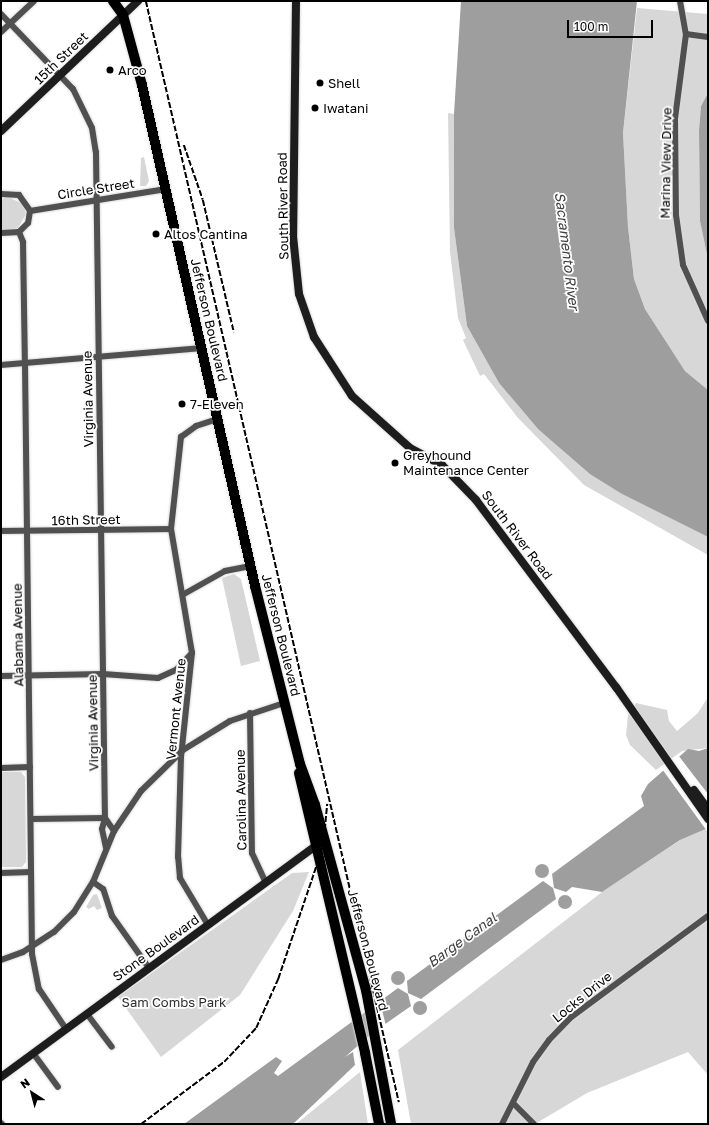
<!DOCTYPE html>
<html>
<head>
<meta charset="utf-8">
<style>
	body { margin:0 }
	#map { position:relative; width:709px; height:1125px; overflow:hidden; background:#fff; font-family:"Golos Text",sans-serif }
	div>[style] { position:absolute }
	.green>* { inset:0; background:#d7d7d7 }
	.water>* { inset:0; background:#9e9e9e }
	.round { border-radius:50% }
	.pier>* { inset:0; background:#fff }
	.roads { filter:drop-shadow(0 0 1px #dbdbdb) drop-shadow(0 0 1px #dbdbdb) }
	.street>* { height:6px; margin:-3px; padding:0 3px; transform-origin:3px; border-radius:3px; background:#505050 }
	.secondary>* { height:8px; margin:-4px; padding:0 4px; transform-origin:4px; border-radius:4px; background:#1d1d1d }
	.primary>* { height:10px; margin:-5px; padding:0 5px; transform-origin:5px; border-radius:5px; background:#000 }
	.rail>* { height:1.5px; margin-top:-0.75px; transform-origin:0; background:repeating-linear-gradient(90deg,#000 0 6px,transparent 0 8px) }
	.dots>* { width:11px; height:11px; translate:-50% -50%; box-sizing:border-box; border:2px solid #fff; border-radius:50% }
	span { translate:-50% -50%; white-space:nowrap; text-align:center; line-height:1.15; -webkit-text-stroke:3.5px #fff; paint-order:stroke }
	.street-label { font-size:13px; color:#000 }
	.poi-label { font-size:13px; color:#000 }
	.left { translate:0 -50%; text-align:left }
	.park-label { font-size:13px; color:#2e2e2e }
	.water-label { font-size:14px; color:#3f3f3f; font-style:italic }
	.frame { position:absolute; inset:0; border:2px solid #000; pointer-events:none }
	.north { position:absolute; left:12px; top:1073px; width:40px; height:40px; -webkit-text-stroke:3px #fff; paint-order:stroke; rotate:324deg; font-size:11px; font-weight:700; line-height:16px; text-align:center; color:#000 }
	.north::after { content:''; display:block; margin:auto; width:14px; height:18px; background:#000; clip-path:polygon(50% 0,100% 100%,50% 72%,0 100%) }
	.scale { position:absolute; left:567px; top:20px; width:86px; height:18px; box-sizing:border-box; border:2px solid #000; border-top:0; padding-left:5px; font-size:12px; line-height:14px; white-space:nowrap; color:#000; -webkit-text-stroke:3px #fff; paint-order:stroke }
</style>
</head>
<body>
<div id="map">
	<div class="green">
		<i style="clip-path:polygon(637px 8px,708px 14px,708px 93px,701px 106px,699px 130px,700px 221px,708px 259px,708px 390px,685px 371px,645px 309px,634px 279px,628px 227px,623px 133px)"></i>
		<i style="clip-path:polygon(448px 113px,454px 114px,454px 228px,467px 326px,499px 383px,538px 429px,622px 494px,708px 537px,708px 555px,584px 485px,518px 418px,484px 374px,480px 376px,463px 340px,466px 338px,458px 318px,450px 252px)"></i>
		<i style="clip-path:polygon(144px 157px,149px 181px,146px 186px,140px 186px,141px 158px)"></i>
		<i style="clip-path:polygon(8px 197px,23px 204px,26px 214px,18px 228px,7px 231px,1px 229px,1px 199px)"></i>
		<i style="clip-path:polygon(234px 574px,241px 579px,260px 661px,241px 666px,222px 578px)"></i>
		<i style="clip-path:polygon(708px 697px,708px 748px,682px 751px,656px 770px,630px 745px,626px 735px,628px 715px,636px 703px,667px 710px,669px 721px,677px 731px,698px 713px)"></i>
		<i style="clip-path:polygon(1px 772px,21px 772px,25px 777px,26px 862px,22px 867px,1px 867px)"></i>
		<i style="clip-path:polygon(708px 828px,708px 1075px,688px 1052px,587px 1093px,535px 1124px,411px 1124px,398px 1050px,602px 892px,682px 839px)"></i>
		<i style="clip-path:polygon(309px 872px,293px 911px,240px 995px,161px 1057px,118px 997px,292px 873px)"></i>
		<i style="clip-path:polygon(97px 894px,102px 908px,97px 910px,94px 906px,89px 909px,86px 907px,93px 895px)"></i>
		<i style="clip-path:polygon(360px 1072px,368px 1124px,296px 1124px)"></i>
	</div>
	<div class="water">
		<i style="clip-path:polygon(461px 1px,637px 1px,623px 133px,628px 227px,634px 279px,645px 309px,685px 371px,708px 390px,708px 537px,622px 494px,590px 474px,538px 429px,499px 383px,467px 326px,454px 228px,454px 114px)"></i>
		<i style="clip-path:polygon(708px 93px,708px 259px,700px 221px,699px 130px,701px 106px)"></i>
		<i style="clip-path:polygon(708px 748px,708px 828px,680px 840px,602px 892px,572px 887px,566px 892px,554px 888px,552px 874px,644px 806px,641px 796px,648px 784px,688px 749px,699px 751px)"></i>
		<i class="round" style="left:535px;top:864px;width:14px;height:14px"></i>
		<i style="clip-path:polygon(543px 881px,553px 888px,556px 899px,421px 999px,408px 993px,407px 981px)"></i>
		<i class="round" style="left:558px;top:895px;width:14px;height:14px"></i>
		<i class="round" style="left:391px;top:971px;width:14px;height:14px"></i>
		<i style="clip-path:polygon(398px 988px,408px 994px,411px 1006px,371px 1034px,345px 1057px,353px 1052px,355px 1065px,293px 1124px,184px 1124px,276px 1057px,282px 1061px,274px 1073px,278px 1076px)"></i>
		<i class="round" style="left:413px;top:1001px;width:14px;height:14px"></i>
	</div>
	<div class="pier">
		<i style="clip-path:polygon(678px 755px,708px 794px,707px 831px,662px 769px)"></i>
		<i style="clip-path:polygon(379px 998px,386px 1026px,372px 1035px,366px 1008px)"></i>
	</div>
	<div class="roads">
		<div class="street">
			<i style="left:680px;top:1px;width:34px;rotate:80deg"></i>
			<i style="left:686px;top:34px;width:86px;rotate:97.4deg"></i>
			<i style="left:675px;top:119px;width:96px;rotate:89.4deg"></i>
			<i style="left:676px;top:215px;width:50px;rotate:82deg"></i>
			<i style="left:683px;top:265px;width:61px;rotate:65.9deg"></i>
			<i style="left:1px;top:14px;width:104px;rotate:46.2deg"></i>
			<i style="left:73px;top:89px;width:43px;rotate:64deg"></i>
			<i style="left:92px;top:128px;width:24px;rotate:81deg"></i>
			<i style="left:96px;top:152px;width:666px;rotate:89.23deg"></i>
			<i style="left:105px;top:818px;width:16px;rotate:55deg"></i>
			<i style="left:1px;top:32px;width:45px;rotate:-43.2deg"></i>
			<i style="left:686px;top:34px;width:22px;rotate:8deg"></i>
			<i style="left:1px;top:194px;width:18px;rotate:3deg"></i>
			<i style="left:19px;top:195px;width:19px;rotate:55deg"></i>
			<i style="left:30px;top:211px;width:12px;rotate:99deg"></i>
			<i style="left:28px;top:223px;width:13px;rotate:135deg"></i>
			<i style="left:19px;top:232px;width:18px;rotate:177deg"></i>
			<i style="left:30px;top:211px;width:138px;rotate:-9.2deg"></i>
			<i style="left:19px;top:232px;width:11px;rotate:68deg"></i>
			<i style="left:23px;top:242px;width:121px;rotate:89.1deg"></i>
			<i style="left:25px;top:363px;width:591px;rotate:89.32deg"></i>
			<i style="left:32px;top:954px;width:36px;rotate:79deg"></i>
			<i style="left:39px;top:989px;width:48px;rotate:56deg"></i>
			<i style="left:1px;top:365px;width:202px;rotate:-4.8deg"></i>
			<i style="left:1px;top:531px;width:170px;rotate:-0.7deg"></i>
			<i style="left:184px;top:594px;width:47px;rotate:-29.3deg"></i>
			<i style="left:225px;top:571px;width:26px;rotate:-11deg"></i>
			<i style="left:1px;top:676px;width:102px;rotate:-1.1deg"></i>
			<i style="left:103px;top:674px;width:55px;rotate:4.2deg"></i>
			<i style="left:158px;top:678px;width:20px;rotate:-24deg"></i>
			<i style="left:176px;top:670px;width:23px;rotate:-47deg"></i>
			<i style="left:250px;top:713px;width:140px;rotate:89.2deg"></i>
			<i style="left:252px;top:853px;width:33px;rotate:65deg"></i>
			<i style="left:1px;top:768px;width:29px;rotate:-2deg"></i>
			<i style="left:31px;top:819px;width:74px;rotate:-0.8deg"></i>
			<i style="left:105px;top:818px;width:11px;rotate:105deg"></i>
			<i style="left:102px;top:829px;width:19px;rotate:78deg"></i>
			<i style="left:1px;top:873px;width:30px;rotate:-2deg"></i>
			<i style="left:208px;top:925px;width:55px;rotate:-120.8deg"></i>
			<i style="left:180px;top:878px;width:21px;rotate:-95deg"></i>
			<i style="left:178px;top:857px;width:100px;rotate:-88.3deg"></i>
			<i style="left:181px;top:757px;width:105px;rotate:-84deg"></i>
			<i style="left:192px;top:653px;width:126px;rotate:-99.6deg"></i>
			<i style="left:171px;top:529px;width:93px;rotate:-83.8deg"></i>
			<i style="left:181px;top:437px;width:19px;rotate:-36deg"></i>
			<i style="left:196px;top:426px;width:23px;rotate:-18deg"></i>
			<i style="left:1px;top:960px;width:23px;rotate:-20deg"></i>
			<i style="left:23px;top:952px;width:37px;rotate:-33deg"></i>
			<i style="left:54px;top:932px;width:28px;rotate:-45deg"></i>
			<i style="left:74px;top:912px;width:36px;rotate:-58deg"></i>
			<i style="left:149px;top:968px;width:64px;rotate:-125.4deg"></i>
			<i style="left:112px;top:916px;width:28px;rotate:-108deg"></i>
			<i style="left:103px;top:889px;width:12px;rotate:-145deg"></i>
			<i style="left:93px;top:882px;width:55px;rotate:-67.6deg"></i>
			<i style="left:114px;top:831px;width:48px;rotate:-56deg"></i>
			<i style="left:141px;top:791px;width:59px;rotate:-44.3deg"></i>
			<i style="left:183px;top:750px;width:55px;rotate:-31.7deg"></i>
			<i style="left:230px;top:721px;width:57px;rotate:-18.4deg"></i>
			<i style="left:87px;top:1014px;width:41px;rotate:52.9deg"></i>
			<i style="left:33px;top:1053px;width:42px;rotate:53.7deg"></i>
			<i style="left:514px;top:1104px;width:28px;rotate:45deg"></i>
			<i style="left:1px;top:1123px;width:1px;rotate:45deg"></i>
			<i style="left:502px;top:1124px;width:69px;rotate:-63.4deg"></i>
			<i style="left:533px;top:1062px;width:27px;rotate:-54deg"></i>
			<i style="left:549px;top:1040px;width:30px;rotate:-46deg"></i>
			<i style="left:570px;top:1018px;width:172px;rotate:-36.5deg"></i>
		</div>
		<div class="secondary">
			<i style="left:296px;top:1px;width:235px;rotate:90.7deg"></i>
			<i style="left:293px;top:236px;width:58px;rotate:84.1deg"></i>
			<i style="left:299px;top:294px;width:46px;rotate:70.8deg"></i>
			<i style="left:314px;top:337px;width:70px;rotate:57.2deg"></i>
			<i style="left:352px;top:396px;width:78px;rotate:41.9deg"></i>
			<i style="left:410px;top:448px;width:36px;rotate:28deg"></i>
			<i style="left:442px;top:465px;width:49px;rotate:45.8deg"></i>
			<i style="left:476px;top:500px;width:234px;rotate:53.2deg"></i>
			<i style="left:616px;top:687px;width:161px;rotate:55.1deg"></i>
			<i style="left:1px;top:131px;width:189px;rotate:-43.5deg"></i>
			<i style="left:694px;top:790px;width:24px;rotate:54deg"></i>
			<i style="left:1px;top:1077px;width:396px;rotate:-36.3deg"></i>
		</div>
		<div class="primary">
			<i style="left:113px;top:1px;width:17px;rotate:54deg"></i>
			<i style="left:123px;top:15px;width:73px;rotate:74.8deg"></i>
			<i style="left:142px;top:85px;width:514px;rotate:77.29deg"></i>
			<i style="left:255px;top:586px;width:184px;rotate:75.8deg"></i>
			<i style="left:300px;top:764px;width:44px;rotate:69.9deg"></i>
			<i style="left:315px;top:805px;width:192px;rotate:74.6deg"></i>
			<i style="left:366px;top:990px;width:136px;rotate:79.4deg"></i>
			<i style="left:299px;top:773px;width:288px;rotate:76.7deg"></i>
			<i style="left:365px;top:1053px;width:72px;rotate:78.8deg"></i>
		</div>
	</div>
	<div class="rail">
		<i style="left:146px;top:1px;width:1130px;rotate:77.06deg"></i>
		<i style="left:184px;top:145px;width:58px;rotate:70.9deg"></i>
		<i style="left:203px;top:200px;width:136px;rotate:76.8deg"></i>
		<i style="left:141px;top:1124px;width:104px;rotate:-36.8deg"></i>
		<i style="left:224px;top:1062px;width:47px;rotate:-46.7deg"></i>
		<i style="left:256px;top:1028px;width:54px;rotate:-65.8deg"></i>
		<i style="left:278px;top:979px;width:140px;rotate:-71.3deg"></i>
		<i style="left:323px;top:846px;width:42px;rotate:-84.6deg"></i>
	</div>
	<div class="dots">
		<i style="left:110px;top:70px;background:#000"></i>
		<i style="left:320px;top:83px;background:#000"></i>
		<i style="left:315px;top:108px;background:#000"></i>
		<i style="left:156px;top:234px;background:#000"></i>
		<i style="left:182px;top:404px;background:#000"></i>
		<i style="left:395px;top:463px;background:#000"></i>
	</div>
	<div class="street-label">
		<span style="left:61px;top:58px;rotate:-44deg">15th Street</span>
		<span style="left:666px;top:163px;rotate:-89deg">Marina View Drive</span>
		<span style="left:96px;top:189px;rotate:-9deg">Circle Street</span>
		<span style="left:283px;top:206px;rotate:-91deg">South River Road</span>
		<span style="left:209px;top:320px;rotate:77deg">Jefferson Boulevard</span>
		<span style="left:88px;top:399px;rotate:-91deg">Virginia Avenue</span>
		<span style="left:86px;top:520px;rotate:-1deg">16th Street</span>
		<span style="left:517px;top:535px;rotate:53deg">South River Road</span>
		<span style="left:18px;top:635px;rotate:-91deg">Alabama Avenue</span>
		<span style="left:281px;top:635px;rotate:76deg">Jefferson Boulevard</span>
		<span style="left:176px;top:709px;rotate:-84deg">Vermont Avenue</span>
		<span style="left:93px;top:723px;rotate:-91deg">Virginia Avenue</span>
		<span style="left:241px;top:800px;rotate:-91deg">Carolina Avenue</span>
		<span style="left:156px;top:948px;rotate:-36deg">Stone Boulevard</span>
		<span style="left:368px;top:950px;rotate:75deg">Jefferson Boulevard</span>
		<span style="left:582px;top:997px;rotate:-39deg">Locks Drive</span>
	</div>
	<div class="poi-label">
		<span class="left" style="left:118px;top:70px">Arco</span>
		<span class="left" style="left:328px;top:83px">Shell</span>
		<span class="left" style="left:323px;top:108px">Iwatani</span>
		<span class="left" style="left:164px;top:234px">Altos Cantina</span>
		<span class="left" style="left:190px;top:404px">7-Eleven</span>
		<span class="left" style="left:403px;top:463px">Greyhound<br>Maintenance Center</span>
	</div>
	<div class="park-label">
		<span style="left:174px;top:1002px">Sam Combs Park</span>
	</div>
	<div class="water-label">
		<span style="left:567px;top:251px;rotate:83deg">Sacramento River</span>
		<span style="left:462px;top:940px;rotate:-36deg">Barge Canal</span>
	</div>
	<div class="frame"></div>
	<div class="north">N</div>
	<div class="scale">100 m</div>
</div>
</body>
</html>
